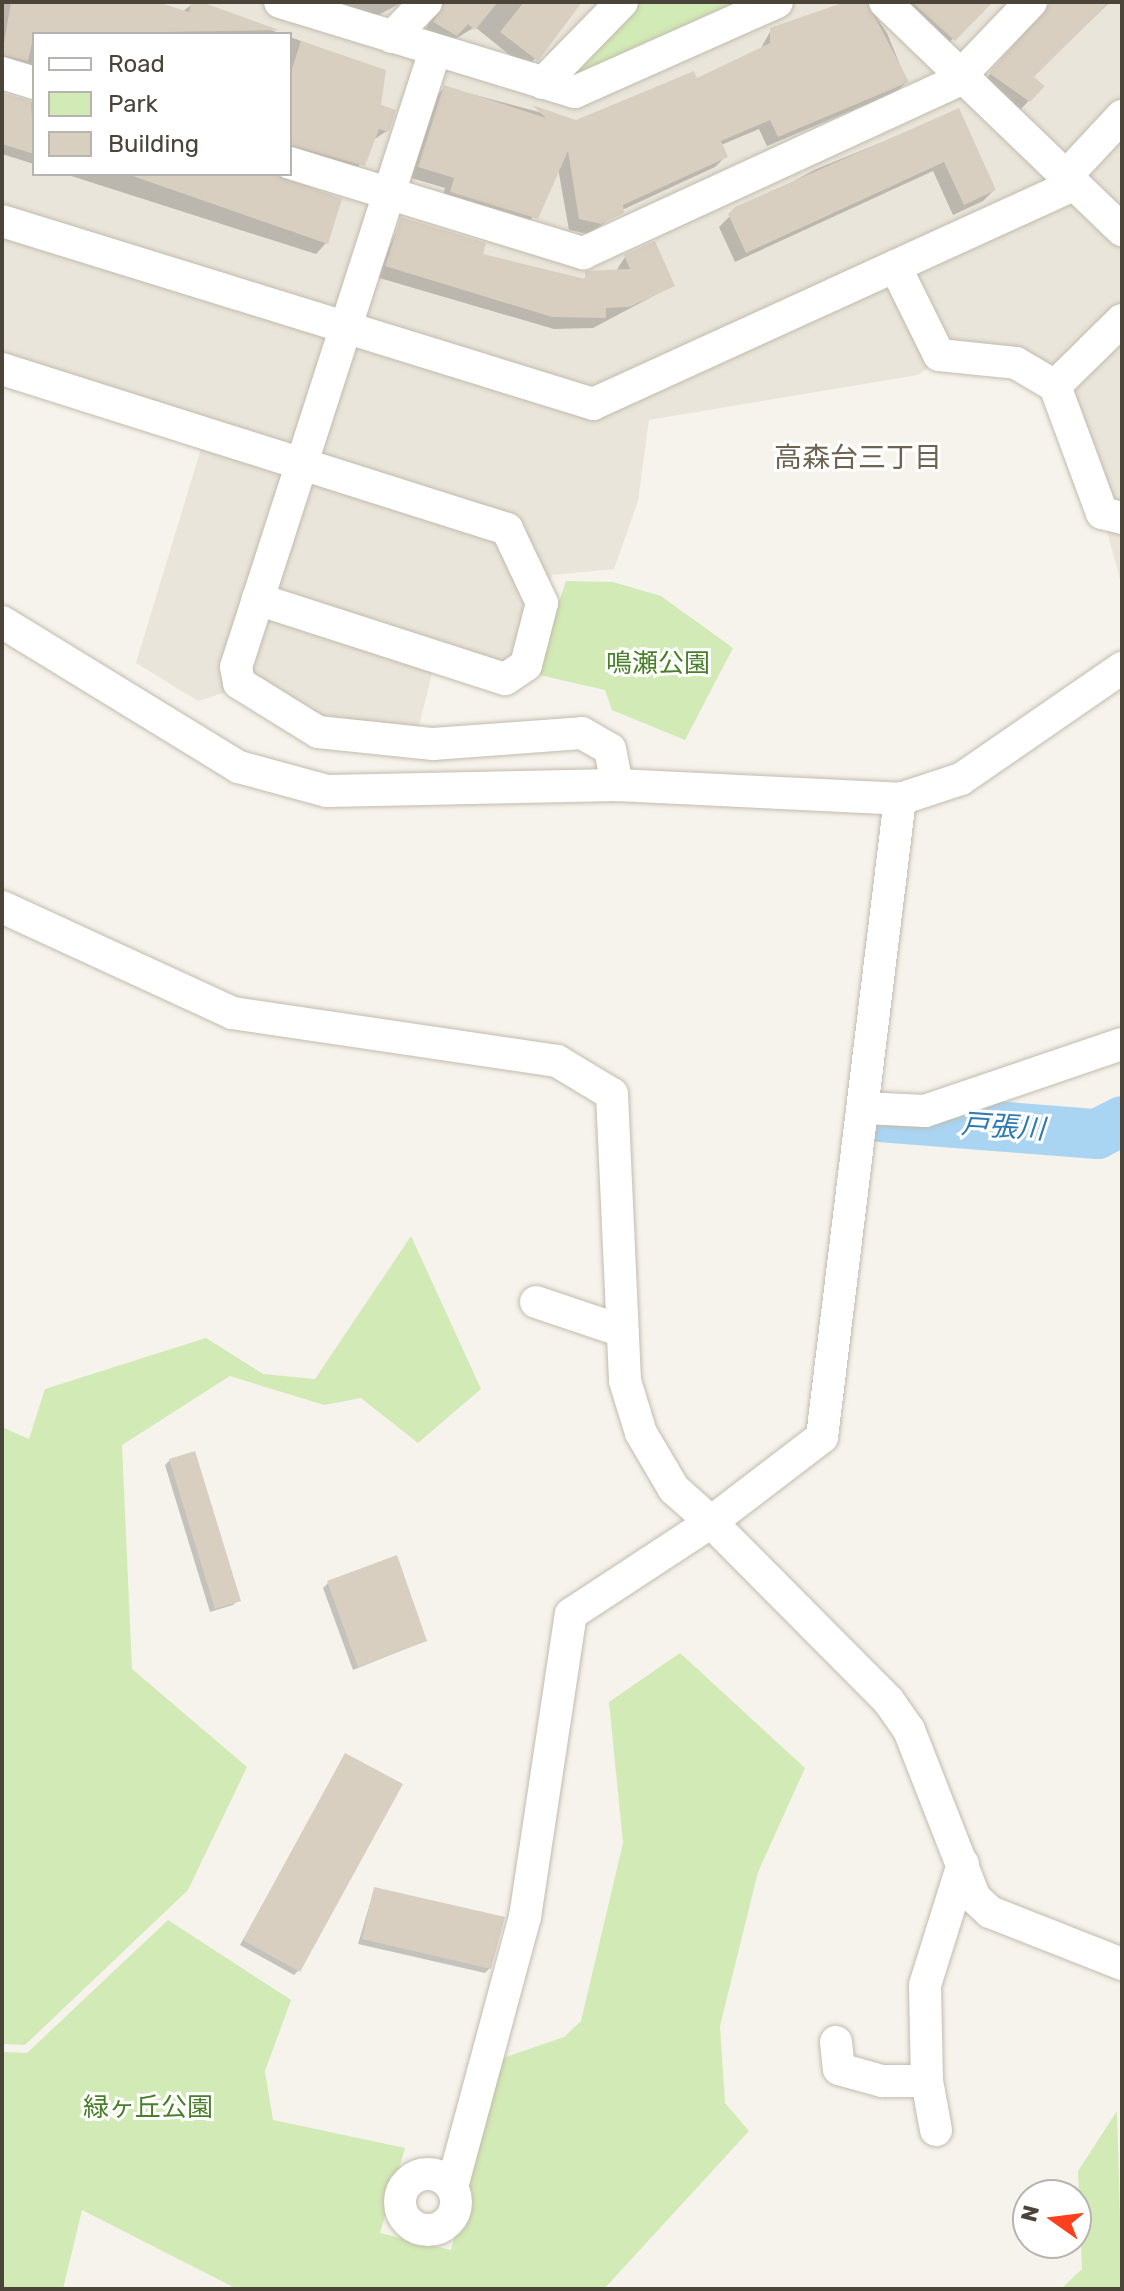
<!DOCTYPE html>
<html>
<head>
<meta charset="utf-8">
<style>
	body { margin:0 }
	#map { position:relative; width:1124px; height:2291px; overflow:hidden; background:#f6f3ec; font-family:Rubik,"Noto Sans JP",sans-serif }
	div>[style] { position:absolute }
	.residential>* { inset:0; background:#eae5da }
	.green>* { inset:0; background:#d2eab5 }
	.shadow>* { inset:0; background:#0003 }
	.river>* { height:50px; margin:-25px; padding:0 25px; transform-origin:25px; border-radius:25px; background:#a9d4f2 }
	.building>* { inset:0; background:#d8cfc1 }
	.roads { filter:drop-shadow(0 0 2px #c2bbae) drop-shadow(0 0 2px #c2bbae) }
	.minor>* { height:32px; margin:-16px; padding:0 16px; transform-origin:16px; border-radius:16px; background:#fff }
	.minor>.ring { margin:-16px; padding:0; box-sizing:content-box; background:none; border:32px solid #fff; border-radius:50% }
	span { translate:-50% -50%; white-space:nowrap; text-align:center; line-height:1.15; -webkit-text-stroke:6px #fff; paint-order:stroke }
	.park-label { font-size:26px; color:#4a7f2a }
	.neighbourhood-label { font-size:28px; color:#6e6250 }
	.water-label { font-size:28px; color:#2e7ab2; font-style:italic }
	.frame { position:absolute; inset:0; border:4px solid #4b4439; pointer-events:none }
	.legend { position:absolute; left:32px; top:32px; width:260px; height:144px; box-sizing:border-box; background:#fff; border:2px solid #b7b4b0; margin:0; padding:10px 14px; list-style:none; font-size:24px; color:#4b4439 }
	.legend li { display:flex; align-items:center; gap:16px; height:40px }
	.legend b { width:40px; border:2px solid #b7b4b0 }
	.north { position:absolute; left:1012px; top:2179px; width:80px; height:80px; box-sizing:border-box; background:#fff; border:2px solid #b7b4b0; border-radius:50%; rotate:284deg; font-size:22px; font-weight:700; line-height:32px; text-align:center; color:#4b4439 }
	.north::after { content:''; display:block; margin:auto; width:28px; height:36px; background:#fc3f1d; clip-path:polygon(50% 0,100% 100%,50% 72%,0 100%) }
</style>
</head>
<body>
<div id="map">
	<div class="residential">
		<i style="clip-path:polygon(evenodd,2px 2px,1122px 2px,1122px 587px,1065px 375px,942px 358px,918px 375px,649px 420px,638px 501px,614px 569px,552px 575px,518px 670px,437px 653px,417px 734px,314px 718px,252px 684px,198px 701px,136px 663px,206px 432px,2px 368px,2px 2px,34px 34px,290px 34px,290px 174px,34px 174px,34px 34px)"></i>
	</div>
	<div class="green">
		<i style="clip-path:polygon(633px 2px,737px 2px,569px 78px)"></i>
		<i style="clip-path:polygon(566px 581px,613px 582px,661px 596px,733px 648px,685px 740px,612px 710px,605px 690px,535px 674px)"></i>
		<i style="clip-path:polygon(411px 1236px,481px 1389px,418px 1443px,361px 1398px,324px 1405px,230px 1376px,122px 1445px,132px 1669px,247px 1767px,188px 1890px,25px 2045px,2px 2044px,2px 1427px,29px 1439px,45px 1389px,206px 1338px,263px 1374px,315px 1379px)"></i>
		<i style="clip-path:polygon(680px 1653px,805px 1768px,758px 1872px,720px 2026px,725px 2103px,749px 2131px,604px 2289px,237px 2289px,82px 2210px,63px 2289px,2px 2289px,2px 2052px,27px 2053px,168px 1920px,291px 2000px,265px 2071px,273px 2120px,405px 2148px,380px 2233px,451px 2250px,500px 2059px,564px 2037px,581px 2021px,623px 1843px,609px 1702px)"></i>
		<i style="clip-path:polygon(1117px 2111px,1122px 2289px,1061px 2289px,1082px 2269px,1078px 2171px)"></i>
	</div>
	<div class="shadow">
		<i style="clip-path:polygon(2px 2px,150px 2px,182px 12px,195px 2px,282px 34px,34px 34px,34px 79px,2px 69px)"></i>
		<i style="clip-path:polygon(317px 2px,403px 2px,367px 21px)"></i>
		<i style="clip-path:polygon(429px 2px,578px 2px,527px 69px,475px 27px,445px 45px,424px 33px,436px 8px)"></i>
		<i style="clip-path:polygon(847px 2px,866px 2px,887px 33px,907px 82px,896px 92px,767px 146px,759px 129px,721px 145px,726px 156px,715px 167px,622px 210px,589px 234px,569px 230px,558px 168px,526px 229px,441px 203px,445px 188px,408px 177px,434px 98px,445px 87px,576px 122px,696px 80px,760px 50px,771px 30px)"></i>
		<i style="clip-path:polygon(891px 2px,984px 2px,943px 50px)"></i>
		<i style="clip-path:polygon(1058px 2px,1110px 2px,1032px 77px,1042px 87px,1018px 112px,980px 85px)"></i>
		<i style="clip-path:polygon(290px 37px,384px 71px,379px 107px,387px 131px,373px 140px,353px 176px,290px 156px)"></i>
		<i style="clip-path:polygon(2px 95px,34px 103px,34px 164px,2px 154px)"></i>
		<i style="clip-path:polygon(958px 111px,994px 190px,983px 201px,953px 215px,933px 171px,735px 262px,719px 227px,730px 216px,814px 170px)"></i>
		<i style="clip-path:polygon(65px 174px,278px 174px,326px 243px,316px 254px)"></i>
		<i style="clip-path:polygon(402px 219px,480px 256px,579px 280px,616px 271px,625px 257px,672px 286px,593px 328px,554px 329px,376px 277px)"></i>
		<i style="clip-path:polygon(170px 1460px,238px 1600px,233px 1605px,210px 1612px,165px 1465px)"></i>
		<i style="clip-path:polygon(328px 1583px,425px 1641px,353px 1670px,323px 1588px)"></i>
		<i style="clip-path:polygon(345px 1756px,299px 1970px,294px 1975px,240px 1945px)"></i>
		<i style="clip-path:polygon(374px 1890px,490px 1968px,485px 1973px,358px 1944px)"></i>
	</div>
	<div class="river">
		<i style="left:880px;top:1117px;width:218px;rotate:4.5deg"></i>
		<i style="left:1097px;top:1134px;width:28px;rotate:-27deg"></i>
	</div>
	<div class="building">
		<i style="clip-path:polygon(11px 2px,157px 2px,189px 12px,192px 2px,202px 2px,279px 30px,34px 34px,28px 61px,2px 55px)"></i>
		<i style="clip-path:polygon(444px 2px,498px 2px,475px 30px,468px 24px,457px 36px,433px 22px)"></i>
		<i style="clip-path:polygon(524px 2px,582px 2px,538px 61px,500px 32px)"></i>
		<i style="clip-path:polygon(845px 2px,867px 2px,909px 82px,778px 137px,770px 120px,721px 141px,728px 157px,623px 205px,624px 213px,601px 224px,579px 219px,568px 151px,538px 219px,450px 192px,454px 178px,418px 167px,444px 85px,546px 118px,532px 105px,576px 120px,694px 71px,697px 78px,770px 43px,770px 28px)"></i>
		<i style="clip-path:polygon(912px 2px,993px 2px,955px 41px)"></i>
		<i style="clip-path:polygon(1051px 2px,1109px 2px,1034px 77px,1045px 86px,1030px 102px,989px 73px)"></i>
		<i style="clip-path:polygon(301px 41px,386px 70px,381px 105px,396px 110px,389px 132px,379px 129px,365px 166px,290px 145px,290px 75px)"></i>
		<i style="clip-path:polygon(2px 93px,31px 101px,34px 154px,2px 144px)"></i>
		<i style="clip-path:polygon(959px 108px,996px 190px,964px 205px,944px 162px,746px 253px,728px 214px,735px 207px)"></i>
		<i style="clip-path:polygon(127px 174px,275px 174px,342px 199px,328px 244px)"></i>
		<i style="clip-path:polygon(401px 217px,486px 243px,483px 254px,585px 279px,585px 271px,630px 269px,624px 255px,655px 241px,675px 286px,629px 307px,606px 308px,606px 318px,552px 317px,385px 266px)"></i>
		<i style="clip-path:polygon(195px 1451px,241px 1601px,215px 1609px,169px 1459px)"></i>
		<i style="clip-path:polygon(397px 1555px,427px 1641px,358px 1667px,327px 1581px)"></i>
		<i style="clip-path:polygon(345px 1753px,403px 1784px,300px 1972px,243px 1940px)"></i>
		<i style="clip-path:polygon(374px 1887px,505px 1917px,491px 1969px,362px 1939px)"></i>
	</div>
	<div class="roads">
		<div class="minor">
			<i style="left:280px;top:2px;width:308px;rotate:17deg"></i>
			<i style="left:575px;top:92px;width:221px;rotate:-24deg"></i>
			<i style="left:885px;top:2px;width:329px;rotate:43.9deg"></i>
			<i style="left:392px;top:37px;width:49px;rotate:-45.8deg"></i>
			<i style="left:435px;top:51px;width:647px;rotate:107.9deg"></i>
			<i style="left:236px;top:667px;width:16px;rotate:79deg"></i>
			<i style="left:239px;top:683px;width:93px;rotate:31.8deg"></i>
			<i style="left:318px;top:732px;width:116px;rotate:6deg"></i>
			<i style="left:433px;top:744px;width:149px;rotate:-4.2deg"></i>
			<i style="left:582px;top:733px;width:32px;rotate:30deg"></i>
			<i style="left:610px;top:749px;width:37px;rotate:79deg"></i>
			<i style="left:2px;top:73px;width:34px;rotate:17deg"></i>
			<i style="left:961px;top:75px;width:101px;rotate:-46.2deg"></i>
			<i style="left:543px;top:83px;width:113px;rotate:-45.7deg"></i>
			<i style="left:290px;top:163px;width:307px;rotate:17.1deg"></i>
			<i style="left:583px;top:253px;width:419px;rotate:-24.7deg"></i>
			<i style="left:1067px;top:175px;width:81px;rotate:-47deg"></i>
			<i style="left:2px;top:221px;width:619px;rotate:17.2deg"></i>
			<i style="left:593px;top:404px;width:528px;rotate:-24.52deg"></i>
			<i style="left:895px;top:266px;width:99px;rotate:63.7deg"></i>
			<i style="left:939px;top:355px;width:77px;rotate:5.9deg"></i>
			<i style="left:1016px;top:363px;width:45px;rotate:30.5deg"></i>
			<i style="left:1055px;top:386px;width:94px;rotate:-44.6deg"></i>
			<i style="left:2px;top:369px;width:530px;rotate:17.58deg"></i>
			<i style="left:507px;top:529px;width:82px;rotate:64.7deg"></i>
			<i style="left:542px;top:603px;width:64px;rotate:104.5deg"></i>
			<i style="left:526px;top:665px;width:25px;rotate:146deg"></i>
			<i style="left:505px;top:679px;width:260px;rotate:-162.1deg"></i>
			<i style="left:1055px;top:386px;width:135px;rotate:69.7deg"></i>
			<i style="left:1102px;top:513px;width:21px;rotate:14deg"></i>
			<i style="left:2px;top:622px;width:278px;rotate:31.5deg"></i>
			<i style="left:239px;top:767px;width:91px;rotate:15.3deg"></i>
			<i style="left:327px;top:791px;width:290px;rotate:-1.2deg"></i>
			<i style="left:617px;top:785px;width:283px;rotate:2.8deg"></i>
			<i style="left:900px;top:799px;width:64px;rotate:-18.2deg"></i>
			<i style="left:961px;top:779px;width:196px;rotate:-34.6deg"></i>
			<i style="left:2px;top:907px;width:253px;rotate:24.7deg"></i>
			<i style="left:232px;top:1013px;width:329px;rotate:8.4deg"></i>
			<i style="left:557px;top:1061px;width:64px;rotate:31deg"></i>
			<i style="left:612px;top:1094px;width:287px;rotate:87.4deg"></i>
			<i style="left:625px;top:1381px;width:54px;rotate:72.9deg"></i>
			<i style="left:641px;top:1433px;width:65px;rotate:59.5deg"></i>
			<i style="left:674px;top:1489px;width:50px;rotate:41.7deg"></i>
			<i style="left:711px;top:1522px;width:140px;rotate:-37.4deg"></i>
			<i style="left:822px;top:1437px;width:643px;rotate:-83.03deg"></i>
			<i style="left:865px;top:1108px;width:60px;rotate:2.9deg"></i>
			<i style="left:925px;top:1111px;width:208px;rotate:-18.8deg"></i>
			<i style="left:536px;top:1302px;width:91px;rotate:18.6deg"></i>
			<i style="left:836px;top:2042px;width:27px;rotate:84deg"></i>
			<i style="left:839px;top:2069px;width:45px;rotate:15.6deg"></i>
			<i style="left:882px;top:2081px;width:45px"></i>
			<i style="left:927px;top:2081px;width:96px;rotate:-91.2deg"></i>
			<i style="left:925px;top:1985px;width:127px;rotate:-72.6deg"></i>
			<i style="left:927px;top:2081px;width:50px;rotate:79.6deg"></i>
			<i class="ring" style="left:400px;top:2174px;width:24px;height:24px"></i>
			<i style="left:452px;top:2187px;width:280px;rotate:-74.9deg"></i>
			<i style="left:525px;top:1917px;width:306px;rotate:-81.4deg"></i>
			<i style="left:571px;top:1614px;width:168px;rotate:-33.3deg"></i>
			<i style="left:711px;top:1522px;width:251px;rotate:45.2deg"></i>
			<i style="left:888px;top:1700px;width:37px;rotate:55deg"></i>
			<i style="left:909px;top:1730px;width:180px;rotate:68.6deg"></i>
			<i style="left:975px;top:1898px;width:21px;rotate:43deg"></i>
			<i style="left:990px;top:1912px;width:142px;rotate:21.5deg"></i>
		</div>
	</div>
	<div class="park-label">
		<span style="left:658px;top:664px">鳴瀬公園</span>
		<span style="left:148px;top:2108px">緑ヶ丘公園</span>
	</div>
	<div class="neighbourhood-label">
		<span style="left:858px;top:458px">高森台三丁目</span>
	</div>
	<div class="water-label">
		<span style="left:1003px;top:1127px;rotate:4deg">戸張川</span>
	</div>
	<div class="frame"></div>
	<ul class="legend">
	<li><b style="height:10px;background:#fff"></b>Road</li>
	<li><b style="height:22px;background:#d2eab5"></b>Park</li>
	<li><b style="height:22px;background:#d8cfc1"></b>Building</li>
	</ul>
	<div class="north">N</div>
</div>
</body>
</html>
